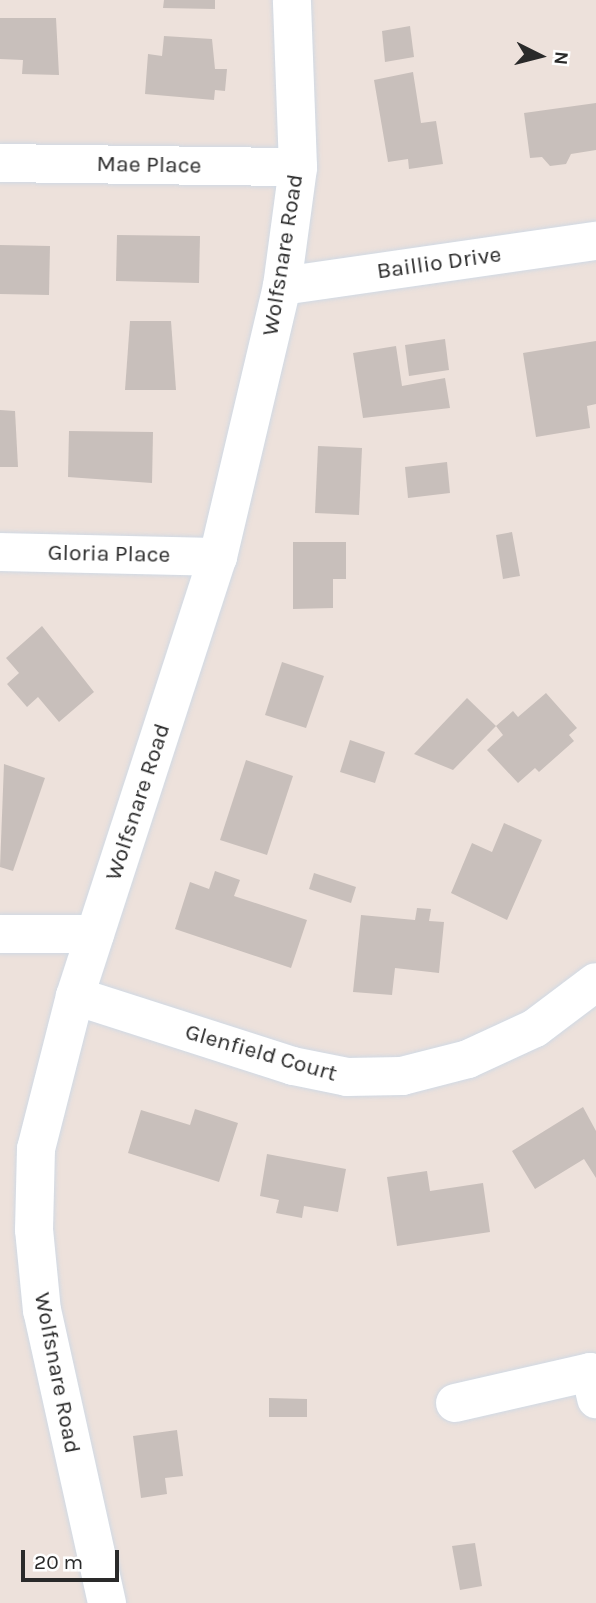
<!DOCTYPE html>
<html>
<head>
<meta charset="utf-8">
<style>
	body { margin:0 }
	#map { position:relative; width:596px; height:1603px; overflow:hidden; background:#ede1db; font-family:Karla,sans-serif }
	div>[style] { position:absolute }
	.building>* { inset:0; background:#c8bfbb }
	.roads { filter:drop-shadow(0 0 2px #d0d9e4) drop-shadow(0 0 2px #d0d9e4) }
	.minor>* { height:38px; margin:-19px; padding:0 19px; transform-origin:19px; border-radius:19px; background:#fff }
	span { translate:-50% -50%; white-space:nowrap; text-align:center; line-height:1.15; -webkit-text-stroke:5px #fff; paint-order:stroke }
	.street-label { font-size:23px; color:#2a2a2a }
	.north { position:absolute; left:505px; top:21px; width:70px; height:70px; -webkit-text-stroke:5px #fff; paint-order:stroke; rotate:96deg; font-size:19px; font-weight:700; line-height:28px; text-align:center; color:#2a2a2a }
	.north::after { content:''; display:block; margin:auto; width:24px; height:32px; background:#2a2a2a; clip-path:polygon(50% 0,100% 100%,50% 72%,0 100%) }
	.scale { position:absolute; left:21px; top:1550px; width:98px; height:32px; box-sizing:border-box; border:4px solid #2a2a2a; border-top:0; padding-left:9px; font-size:21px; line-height:24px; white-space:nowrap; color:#2a2a2a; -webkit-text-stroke:5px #fff; paint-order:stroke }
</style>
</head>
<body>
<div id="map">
	<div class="building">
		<i style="clip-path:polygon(164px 0,215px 0,215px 9px,163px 8px)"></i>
		<i style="clip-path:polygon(0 18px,56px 18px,59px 75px,22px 74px,23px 60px,0 59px)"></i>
		<i style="clip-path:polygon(410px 26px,414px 57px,385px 62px,382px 31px)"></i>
		<i style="clip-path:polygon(164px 36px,212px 39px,215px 69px,227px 69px,225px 91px,215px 90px,214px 100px,145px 94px,148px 54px,162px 56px)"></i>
		<i style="clip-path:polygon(413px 72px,421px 123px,436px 121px,443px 164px,409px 169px,408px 159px,388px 162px,374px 80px)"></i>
		<i style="clip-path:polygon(596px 103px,596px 150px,571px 154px,566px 164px,550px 166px,542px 157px,530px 158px,524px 113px)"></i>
		<i style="clip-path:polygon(117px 235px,200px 236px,199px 283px,116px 281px)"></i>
		<i style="clip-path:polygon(0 245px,50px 246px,49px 295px,0 294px)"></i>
		<i style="clip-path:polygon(130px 321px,171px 321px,176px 390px,125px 390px)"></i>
		<i style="clip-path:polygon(445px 339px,449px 370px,409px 376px,405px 345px)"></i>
		<i style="clip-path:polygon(596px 341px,596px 404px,587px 406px,590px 428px,536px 437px,523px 353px)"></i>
		<i style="clip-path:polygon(396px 346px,402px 386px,445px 378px,450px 408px,363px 418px,353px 353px)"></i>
		<i style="clip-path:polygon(0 410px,15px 411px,18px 467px,0 467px)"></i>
		<i style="clip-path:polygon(69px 431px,153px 432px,152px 483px,68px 477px)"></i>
		<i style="clip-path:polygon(318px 446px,362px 448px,359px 515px,315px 513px)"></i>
		<i style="clip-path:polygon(447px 462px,450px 493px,408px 498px,405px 467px)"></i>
		<i style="clip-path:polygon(512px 532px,520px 576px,503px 579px,496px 535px)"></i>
		<i style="clip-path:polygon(293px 542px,346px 542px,346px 579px,333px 579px,333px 608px,293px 609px)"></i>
		<i style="clip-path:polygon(42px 626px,94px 692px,59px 722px,38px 697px,27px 707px,7px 684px,19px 673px,6px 658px)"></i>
		<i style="clip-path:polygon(282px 662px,324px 676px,306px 728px,265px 715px)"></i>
		<i style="clip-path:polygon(546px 693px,577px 728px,569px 735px,574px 741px,539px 772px,535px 768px,518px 783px,487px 750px,503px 735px,496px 726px,513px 711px,518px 717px)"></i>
		<i style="clip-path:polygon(467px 698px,496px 726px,453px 770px,414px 754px)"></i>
		<i style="clip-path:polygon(350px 740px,385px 752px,375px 783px,340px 772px)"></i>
		<i style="clip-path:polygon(246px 760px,293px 776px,267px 855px,220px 840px)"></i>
		<i style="clip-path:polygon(4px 764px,45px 778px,13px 871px,0 867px)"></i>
		<i style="clip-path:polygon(504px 823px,542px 840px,507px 920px,451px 893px,472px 843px,492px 852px)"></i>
		<i style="clip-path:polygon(215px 871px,240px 880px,234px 896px,307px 920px,291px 968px,175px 929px,190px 882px,209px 889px)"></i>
		<i style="clip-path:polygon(314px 873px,356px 887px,351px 903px,309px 889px)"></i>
		<i style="clip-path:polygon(417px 908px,431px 909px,429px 921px,444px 922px,439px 973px,395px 968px,392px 995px,353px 992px,361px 915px,415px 920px)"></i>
		<i style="clip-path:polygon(583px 1107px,596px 1131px,596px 1178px,584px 1159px,535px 1189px,512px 1151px)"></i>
		<i style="clip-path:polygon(195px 1109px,238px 1123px,219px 1182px,128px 1153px,141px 1110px,190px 1125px)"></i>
		<i style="clip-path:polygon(267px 1154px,346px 1169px,338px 1212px,304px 1206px,302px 1218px,276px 1213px,279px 1200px,260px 1196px)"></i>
		<i style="clip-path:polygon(427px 1171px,430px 1191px,483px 1183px,490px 1232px,397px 1246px,387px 1177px)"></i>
		<i style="clip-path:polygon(269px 1398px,307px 1399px,307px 1417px,269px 1417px)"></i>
		<i style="clip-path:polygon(177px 1430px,183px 1476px,165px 1478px,167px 1494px,141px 1498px,133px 1436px)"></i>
		<i style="clip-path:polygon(475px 1543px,482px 1586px,460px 1590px,452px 1546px)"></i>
	</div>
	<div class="roads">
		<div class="minor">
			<i style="left:0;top:163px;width:298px;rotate:0.8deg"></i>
			<i style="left:282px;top:286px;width:317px;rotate:-8.2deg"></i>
			<i style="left:0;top:552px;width:218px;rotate:1.3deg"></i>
			<i style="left:0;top:934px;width:95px"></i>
			<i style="left:75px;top:996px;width:229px;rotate:17.8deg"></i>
			<i style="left:293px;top:1066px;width:55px;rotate:11.5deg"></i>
			<i style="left:347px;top:1077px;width:55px;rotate:-1deg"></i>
			<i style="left:402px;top:1076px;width:68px;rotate:-14.4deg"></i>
			<i style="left:468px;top:1059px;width:74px;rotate:-24.8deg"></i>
			<i style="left:535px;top:1028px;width:76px;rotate:-37deg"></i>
			<i style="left:455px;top:1403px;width:139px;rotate:-12.9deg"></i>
			<i style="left:590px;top:1372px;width:28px;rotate:77deg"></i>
			<i style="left:107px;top:1603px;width:299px;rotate:-102.5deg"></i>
			<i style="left:42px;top:1311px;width:81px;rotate:-95.6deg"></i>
			<i style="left:34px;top:1230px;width:81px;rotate:-88.6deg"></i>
			<i style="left:36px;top:1149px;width:158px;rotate:-75.7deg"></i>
			<i style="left:75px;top:996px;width:462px;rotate:-72deg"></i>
			<i style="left:218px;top:557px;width:278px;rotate:-76.7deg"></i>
			<i style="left:282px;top:286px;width:120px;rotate:-82.3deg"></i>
			<i style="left:298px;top:167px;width:167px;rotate:-92.1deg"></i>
		</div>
	</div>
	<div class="street-label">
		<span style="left:149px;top:165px;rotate:1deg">Mae Place</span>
		<span style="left:283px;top:255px;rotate:-81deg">Wolfsnare Road</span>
		<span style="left:439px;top:263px;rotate:-8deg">Baillio Drive</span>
		<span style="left:109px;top:554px;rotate:1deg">Gloria Place</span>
		<span style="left:138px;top:802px;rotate:-72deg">Wolfsnare Road</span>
		<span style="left:261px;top:1053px;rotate:16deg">Glenfield Court</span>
		<span style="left:57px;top:1373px;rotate:79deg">Wolfsnare Road</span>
	</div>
	<div class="north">N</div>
	<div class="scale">20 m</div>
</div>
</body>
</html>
